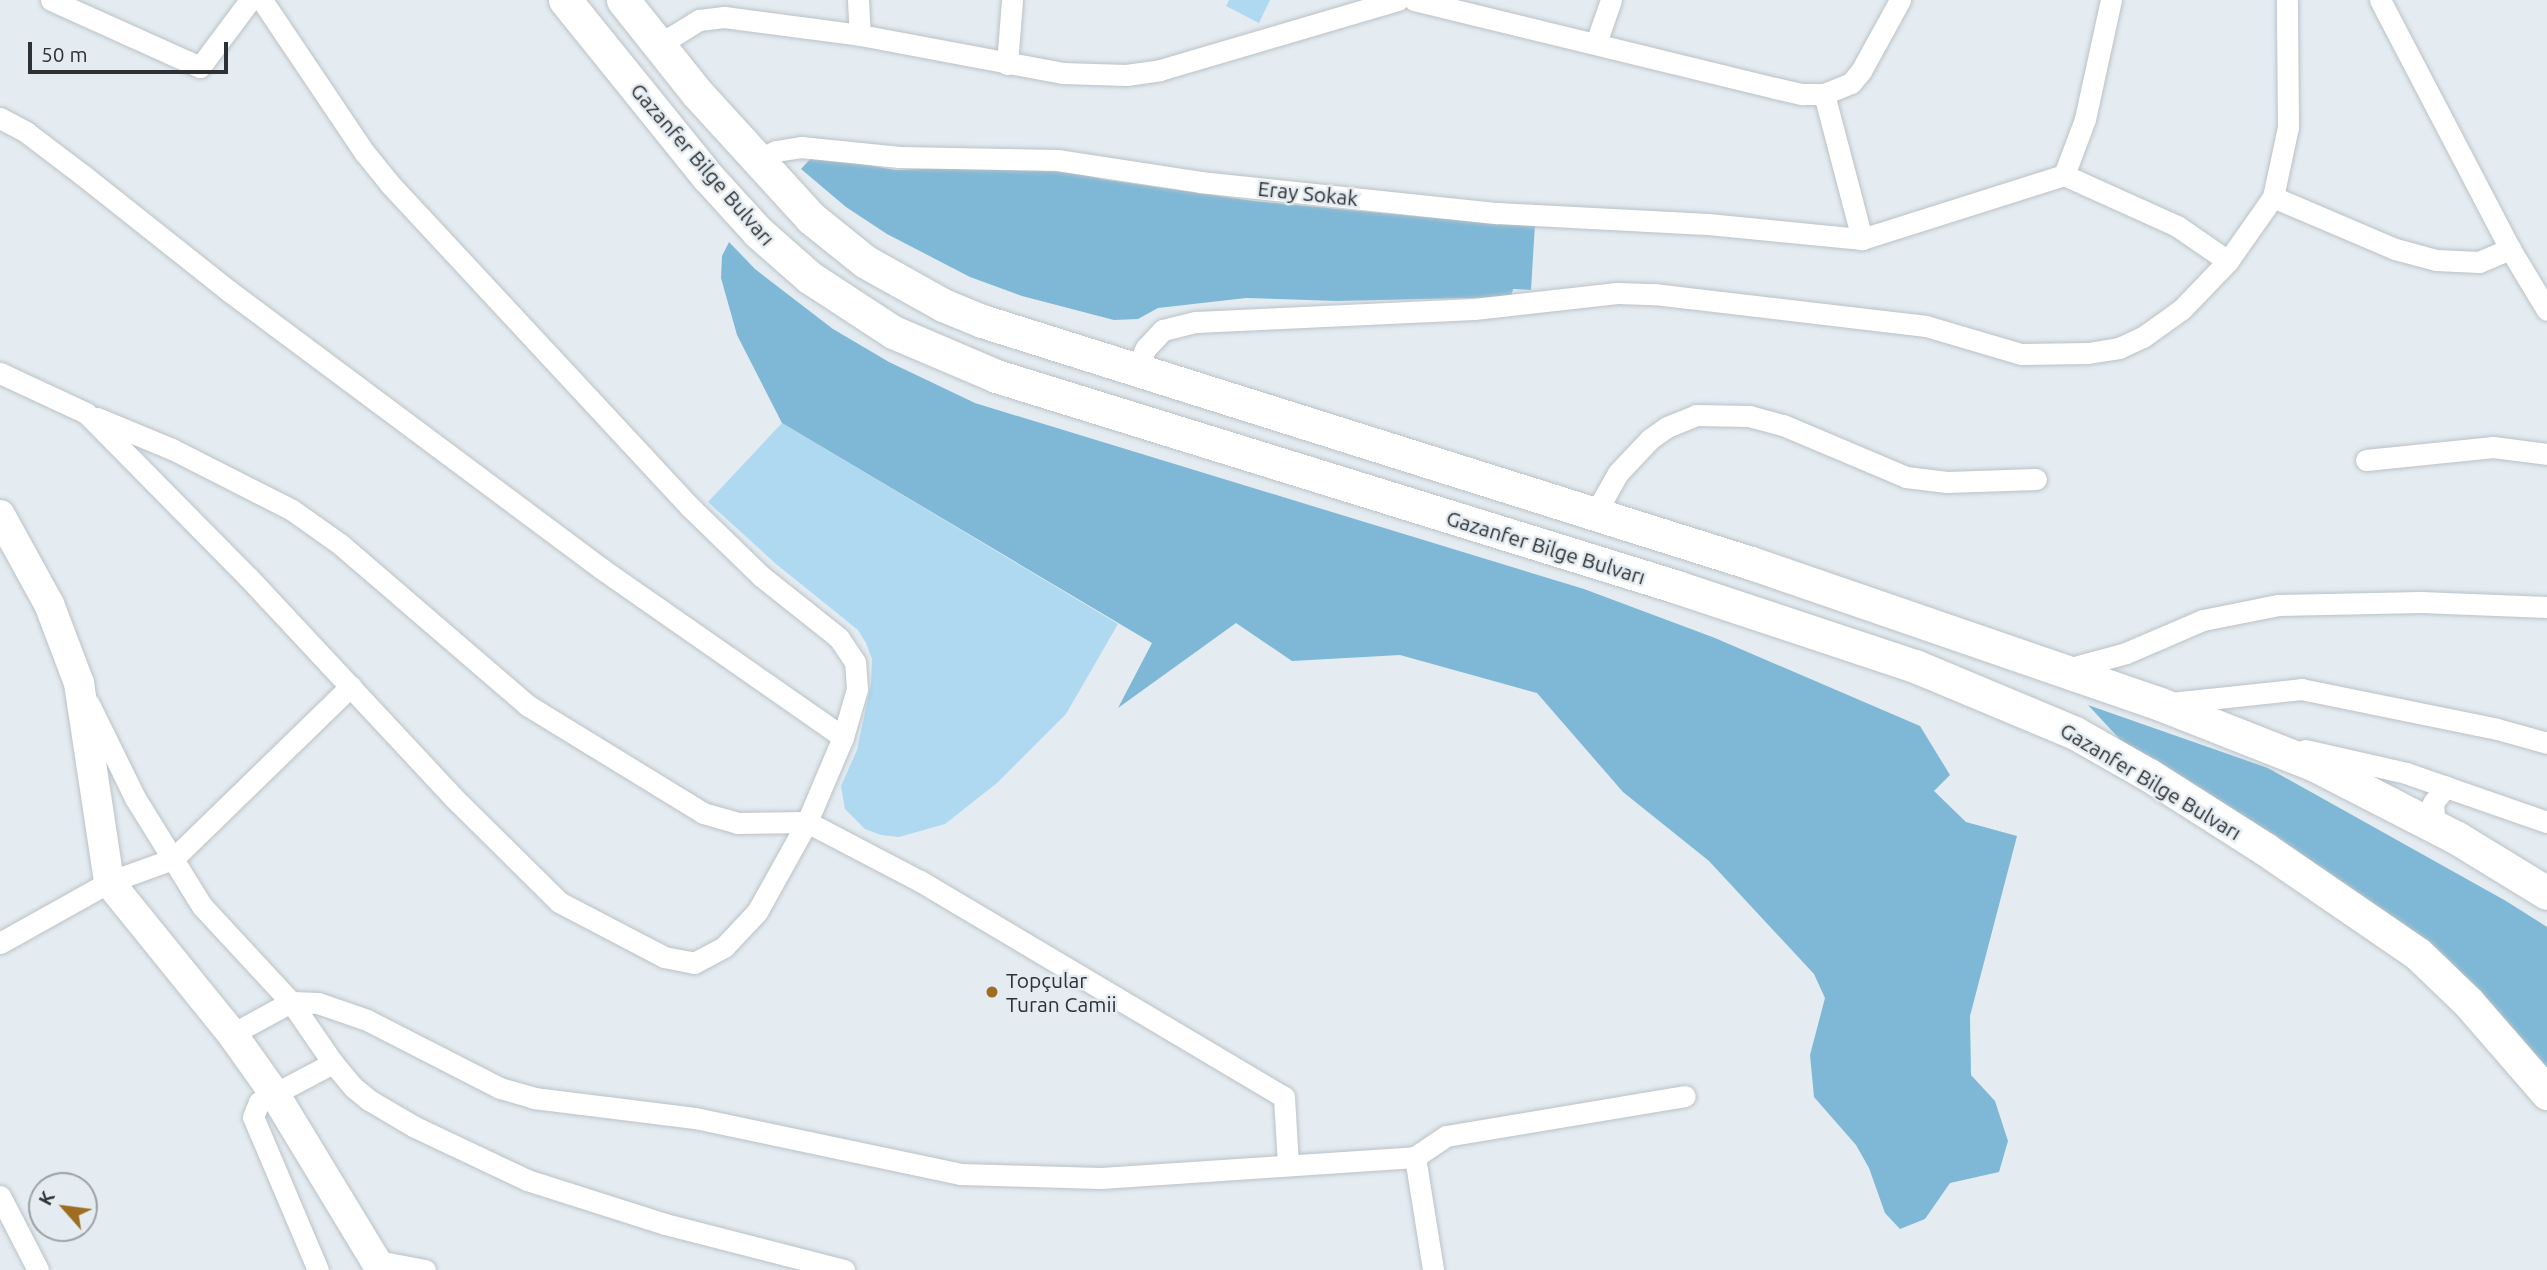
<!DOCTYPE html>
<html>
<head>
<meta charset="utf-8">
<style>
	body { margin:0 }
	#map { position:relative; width:2547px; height:1270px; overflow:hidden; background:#e4ecf1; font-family:Ubuntu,sans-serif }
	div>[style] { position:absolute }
	.green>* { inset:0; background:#aed9f0 }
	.forest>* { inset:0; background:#7eb8d6 }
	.roads { filter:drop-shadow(0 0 2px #bac2c7) drop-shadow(0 0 2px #bac2c7) }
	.street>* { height:21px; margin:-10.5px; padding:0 10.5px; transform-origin:10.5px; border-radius:10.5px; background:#fff }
	.secondary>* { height:30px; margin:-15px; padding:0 15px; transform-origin:15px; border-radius:15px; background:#fff }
	.primary>* { height:33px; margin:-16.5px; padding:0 16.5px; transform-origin:16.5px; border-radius:16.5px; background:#fff }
	.dots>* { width:19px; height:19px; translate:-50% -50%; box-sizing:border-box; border:4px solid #e4ecf1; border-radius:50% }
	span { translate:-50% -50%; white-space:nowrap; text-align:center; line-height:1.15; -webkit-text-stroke:5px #e4ecf1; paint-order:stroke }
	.street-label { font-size:21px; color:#2e3133 }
	.poi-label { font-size:21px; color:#2e3133 }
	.left { translate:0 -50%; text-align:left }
	.north { position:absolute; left:28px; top:1172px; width:70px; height:70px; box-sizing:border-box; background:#e4ecf1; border:2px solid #9ba1a5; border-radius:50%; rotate:298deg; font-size:19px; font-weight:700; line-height:28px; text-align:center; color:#2e3133 }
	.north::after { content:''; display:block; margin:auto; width:24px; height:32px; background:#9f6d22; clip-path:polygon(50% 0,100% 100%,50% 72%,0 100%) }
	.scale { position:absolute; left:28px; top:42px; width:200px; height:32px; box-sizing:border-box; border:4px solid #2e3133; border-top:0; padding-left:9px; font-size:21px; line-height:24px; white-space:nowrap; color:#2e3133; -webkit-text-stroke:5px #e4ecf1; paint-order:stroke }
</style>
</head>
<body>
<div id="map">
	<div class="green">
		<i style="clip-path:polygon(1229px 0,1270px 0,1259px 23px,1226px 6px)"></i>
		<i style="clip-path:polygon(782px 423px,1118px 624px,1066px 714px,997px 783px,945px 824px,899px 837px,881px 835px,865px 829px,845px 809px,841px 786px,857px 750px,871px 684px,872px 659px,866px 643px,858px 630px,776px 564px,708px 502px)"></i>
	</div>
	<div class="forest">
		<i style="clip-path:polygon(813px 156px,896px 170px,995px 166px,1069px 171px,1101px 179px,1254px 201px,1433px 218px,1535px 224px,1531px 290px,1513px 289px,1511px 297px,1337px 301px,1246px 298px,1158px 308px,1138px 319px,1114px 320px,1022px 296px,970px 277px,887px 234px,846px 207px,801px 169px)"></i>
		<i style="clip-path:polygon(729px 242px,755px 269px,833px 329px,889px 362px,975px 403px,1584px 589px,1715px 638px,1920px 726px,1950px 775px,1934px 791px,1966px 822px,2017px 836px,1970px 1016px,1971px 1075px,1995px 1101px,2008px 1141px,1999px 1172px,1950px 1183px,1925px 1219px,1900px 1229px,1885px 1213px,1869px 1168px,1856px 1145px,1814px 1097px,1810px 1055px,1825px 998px,1814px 974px,1709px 861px,1623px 792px,1537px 693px,1400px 655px,1292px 661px,1236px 623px,1118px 708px,1152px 643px,782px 423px,737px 335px,721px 278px,722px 256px)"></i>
		<i style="clip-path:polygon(2088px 705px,2268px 768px,2506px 901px,2547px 927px,2547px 1082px,2449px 971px,2141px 762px)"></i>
	</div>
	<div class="roads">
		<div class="street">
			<i style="left:51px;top:0;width:163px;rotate:24.2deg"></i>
			<i style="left:200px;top:67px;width:84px;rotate:-53.3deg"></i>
			<i style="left:858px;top:0;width:35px;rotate:87deg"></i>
			<i style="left:1414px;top:0;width:372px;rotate:13.7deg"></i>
			<i style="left:1775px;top:88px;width:28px;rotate:13deg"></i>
			<i style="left:1802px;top:94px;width:22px"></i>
			<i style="left:1824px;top:94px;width:29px;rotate:-22deg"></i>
			<i style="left:1851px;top:83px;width:16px;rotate:-50deg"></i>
			<i style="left:1861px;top:71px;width:81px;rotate:-61.2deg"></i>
			<i style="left:2380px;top:0;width:281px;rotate:62.4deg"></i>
			<i style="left:2510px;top:249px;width:71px;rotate:58.8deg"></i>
			<i style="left:1596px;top:43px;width:46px;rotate:-70.8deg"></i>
			<i style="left:660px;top:44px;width:46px;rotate:-31.6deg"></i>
			<i style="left:699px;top:20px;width:25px;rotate:-7deg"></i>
			<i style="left:724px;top:17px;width:137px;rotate:7.5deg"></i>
			<i style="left:860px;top:35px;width:207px;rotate:10.6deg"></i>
			<i style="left:1063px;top:73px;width:63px;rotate:1.8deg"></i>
			<i style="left:1126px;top:75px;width:34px;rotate:-8deg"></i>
			<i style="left:1160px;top:70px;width:248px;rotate:-16.4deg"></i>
			<i style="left:1007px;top:64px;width:64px;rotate:-85.5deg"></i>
			<i style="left:1824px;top:94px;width:150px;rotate:75.3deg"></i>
			<i style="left:0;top:118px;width:30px;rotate:28deg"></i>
			<i style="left:26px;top:132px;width:73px;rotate:37.2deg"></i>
			<i style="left:84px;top:176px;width:185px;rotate:38.4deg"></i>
			<i style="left:229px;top:291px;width:465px;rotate:36.7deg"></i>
			<i style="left:602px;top:569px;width:294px;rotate:34.9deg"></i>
			<i style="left:757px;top:160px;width:21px;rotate:-25deg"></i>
			<i style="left:776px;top:151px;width:25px;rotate:-9deg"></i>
			<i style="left:801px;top:147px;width:99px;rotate:5.8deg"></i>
			<i style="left:899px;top:157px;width:158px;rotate:1.1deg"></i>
			<i style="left:1057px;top:160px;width:145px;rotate:8.7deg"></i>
			<i style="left:1200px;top:182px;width:299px;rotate:6deg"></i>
			<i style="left:1497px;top:213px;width:211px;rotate:3deg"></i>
			<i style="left:1708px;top:224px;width:155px;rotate:5.6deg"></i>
			<i style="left:1862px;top:239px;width:212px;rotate:-17.6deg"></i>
			<i style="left:2064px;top:175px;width:124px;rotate:24.3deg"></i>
			<i style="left:2177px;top:226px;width:62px;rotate:34.5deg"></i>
			<i style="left:2064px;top:175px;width:60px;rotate:-69.4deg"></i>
			<i style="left:2085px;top:119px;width:122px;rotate:-77.7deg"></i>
			<i style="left:2273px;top:197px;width:133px;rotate:23.1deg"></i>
			<i style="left:2395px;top:249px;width:42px;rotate:15deg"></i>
			<i style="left:2436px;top:260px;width:43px;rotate:2.7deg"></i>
			<i style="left:2479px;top:262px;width:34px;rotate:-23deg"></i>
			<i style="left:1136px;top:370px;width:24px;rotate:-66deg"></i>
			<i style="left:1146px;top:348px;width:25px;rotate:-47deg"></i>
			<i style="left:1163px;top:330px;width:34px;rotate:-14deg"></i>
			<i style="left:1196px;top:322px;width:278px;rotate:-2.7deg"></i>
			<i style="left:1474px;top:309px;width:144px;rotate:-6.4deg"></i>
			<i style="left:1617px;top:293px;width:37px;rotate:2deg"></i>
			<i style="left:1654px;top:294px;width:274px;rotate:6.7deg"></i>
			<i style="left:1926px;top:326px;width:99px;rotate:16.4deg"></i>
			<i style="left:2021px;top:354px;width:67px;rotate:-0.9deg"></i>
			<i style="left:2088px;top:353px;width:31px;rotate:-9deg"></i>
			<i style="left:2119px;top:348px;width:26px;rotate:-25deg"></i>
			<i style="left:2143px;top:337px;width:48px;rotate:-35.7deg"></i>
			<i style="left:2182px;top:309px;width:66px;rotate:-46.2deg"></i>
			<i style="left:2228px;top:261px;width:78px;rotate:-54.9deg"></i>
			<i style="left:2273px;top:197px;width:72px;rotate:-77.9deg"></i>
			<i style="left:2288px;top:127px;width:127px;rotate:-90.5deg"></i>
			<i style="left:0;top:373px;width:95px;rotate:24.9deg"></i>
			<i style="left:86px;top:413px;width:231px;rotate:45.4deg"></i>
			<i style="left:248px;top:577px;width:304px;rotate:47deg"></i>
			<i style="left:455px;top:799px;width:146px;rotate:44.7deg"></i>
			<i style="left:559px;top:902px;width:119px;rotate:27.6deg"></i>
			<i style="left:664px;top:957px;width:31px;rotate:11deg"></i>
			<i style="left:694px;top:963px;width:34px;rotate:-28deg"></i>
			<i style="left:724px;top:947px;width:48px;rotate:-46.7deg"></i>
			<i style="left:757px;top:912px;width:103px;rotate:-60.9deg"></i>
			<i style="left:807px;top:822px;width:92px;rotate:-67deg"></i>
			<i style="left:843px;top:737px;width:50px;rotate:-73.7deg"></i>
			<i style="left:857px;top:689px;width:27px;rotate:-94deg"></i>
			<i style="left:855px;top:662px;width:29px;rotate:-124deg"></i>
			<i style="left:839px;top:638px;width:100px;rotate:-141.5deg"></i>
			<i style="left:761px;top:576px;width:100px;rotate:-135.8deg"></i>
			<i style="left:689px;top:506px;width:439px;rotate:-132.9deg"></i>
			<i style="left:390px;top:184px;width:41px;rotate:-129.1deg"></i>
			<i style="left:364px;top:152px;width:183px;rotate:-123.9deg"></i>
			<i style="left:97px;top:418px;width:81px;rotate:22.5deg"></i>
			<i style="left:172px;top:449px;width:135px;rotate:26.9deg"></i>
			<i style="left:292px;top:510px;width:59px;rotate:35.3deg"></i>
			<i style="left:340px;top:544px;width:247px;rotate:40.7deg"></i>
			<i style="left:527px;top:705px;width:206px;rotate:31.5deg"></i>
			<i style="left:703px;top:813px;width:35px;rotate:16deg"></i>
			<i style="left:737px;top:823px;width:70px;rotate:-0.8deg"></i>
			<i style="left:807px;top:822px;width:127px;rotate:27.6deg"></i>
			<i style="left:920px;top:881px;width:423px;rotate:30.7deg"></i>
			<i style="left:1284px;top:1097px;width:68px;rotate:86.6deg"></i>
			<i style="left:2366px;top:460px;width:128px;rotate:-5.8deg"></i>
			<i style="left:2493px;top:447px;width:54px;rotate:7.4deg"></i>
			<i style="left:1596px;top:512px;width:45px;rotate:-60.6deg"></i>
			<i style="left:1618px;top:473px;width:47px;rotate:-46.7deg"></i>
			<i style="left:1650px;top:439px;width:21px;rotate:-35deg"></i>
			<i style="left:1667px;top:427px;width:31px;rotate:-22deg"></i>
			<i style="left:1696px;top:415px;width:53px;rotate:1.1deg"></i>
			<i style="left:1749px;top:416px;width:35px;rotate:15deg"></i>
			<i style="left:1783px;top:425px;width:134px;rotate:22.9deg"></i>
			<i style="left:1906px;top:477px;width:41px;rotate:7deg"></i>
			<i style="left:1947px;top:482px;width:89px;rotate:-1.9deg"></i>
			<i style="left:2064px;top:670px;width:64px;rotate:-15.3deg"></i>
			<i style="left:2126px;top:653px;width:84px;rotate:-23.2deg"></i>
			<i style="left:2203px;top:620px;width:76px;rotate:-11.3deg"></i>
			<i style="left:2278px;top:605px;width:143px;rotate:-1.2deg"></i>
			<i style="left:2421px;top:602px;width:126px;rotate:2.3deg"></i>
			<i style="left:2171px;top:703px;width:131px;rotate:-6.1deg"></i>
			<i style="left:2301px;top:689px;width:200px;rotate:11.5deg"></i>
			<i style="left:2497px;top:729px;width:52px;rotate:15.6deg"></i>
			<i style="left:89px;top:704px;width:105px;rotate:63.9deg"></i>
			<i style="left:135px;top:798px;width:127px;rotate:58.2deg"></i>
			<i style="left:202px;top:906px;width:131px;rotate:47.2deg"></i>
			<i style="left:291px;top:1002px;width:74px;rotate:55.5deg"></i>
			<i style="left:333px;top:1063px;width:31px;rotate:50deg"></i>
			<i style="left:353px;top:1087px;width:21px;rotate:39deg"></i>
			<i style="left:369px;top:1100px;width:53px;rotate:30.4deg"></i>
			<i style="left:415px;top:1127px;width:124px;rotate:25.3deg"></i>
			<i style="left:527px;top:1180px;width:145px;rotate:17.7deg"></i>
			<i style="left:665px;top:1224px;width:185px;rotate:14.4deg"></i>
			<i style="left:2305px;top:750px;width:104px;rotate:12.8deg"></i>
			<i style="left:2406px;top:773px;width:149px;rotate:19.2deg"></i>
			<i style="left:2435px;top:826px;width:23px;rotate:-95deg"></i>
			<i style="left:2433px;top:803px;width:21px;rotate:-53deg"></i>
			<i style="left:0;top:943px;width:125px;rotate:-29.2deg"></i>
			<i style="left:109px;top:882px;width:68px;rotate:-19.8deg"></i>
			<i style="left:173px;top:859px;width:248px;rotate:-44.2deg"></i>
			<i style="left:232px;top:1034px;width:67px;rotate:-28.5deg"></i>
			<i style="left:291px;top:1002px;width:27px;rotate:2deg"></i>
			<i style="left:318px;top:1003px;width:52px;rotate:19.1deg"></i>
			<i style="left:367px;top:1020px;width:149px;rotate:27.1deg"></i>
			<i style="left:500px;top:1088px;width:35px;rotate:16deg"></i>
			<i style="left:534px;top:1098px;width:162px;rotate:7.1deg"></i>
			<i style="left:695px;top:1118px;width:271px;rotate:11.9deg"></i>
			<i style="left:960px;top:1174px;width:141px;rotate:1.6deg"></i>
			<i style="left:1101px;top:1178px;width:315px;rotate:-3.8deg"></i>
			<i style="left:1415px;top:1157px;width:37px;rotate:-34deg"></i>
			<i style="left:1446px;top:1136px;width:242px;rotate:-9.5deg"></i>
			<i style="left:1415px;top:1157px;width:114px;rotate:80.9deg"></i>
			<i style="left:0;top:1196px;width:83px;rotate:62.8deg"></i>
			<i style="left:372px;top:1260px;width:54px;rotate:10.7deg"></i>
			<i style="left:318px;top:1270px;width:166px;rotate:-113deg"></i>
			<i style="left:253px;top:1117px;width:16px;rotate:-68deg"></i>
			<i style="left:259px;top:1102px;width:84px;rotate:-27.8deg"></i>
		</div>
		<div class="secondary">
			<i style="left:0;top:515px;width:102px;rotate:61.2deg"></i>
			<i style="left:49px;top:604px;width:85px;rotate:69.2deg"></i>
			<i style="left:79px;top:683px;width:201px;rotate:81.4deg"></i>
			<i style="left:109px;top:882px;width:196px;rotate:51deg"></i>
			<i style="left:232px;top:1034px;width:72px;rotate:54.6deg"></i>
			<i style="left:274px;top:1093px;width:207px;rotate:58.8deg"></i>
		</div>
		<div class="primary">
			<i style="left:565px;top:0;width:228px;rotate:51.1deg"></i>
			<i style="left:708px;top:177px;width:74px;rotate:47.7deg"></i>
			<i style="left:758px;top:232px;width:68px;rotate:41.4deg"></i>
			<i style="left:809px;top:277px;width:100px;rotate:33.2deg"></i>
			<i style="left:893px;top:332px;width:112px;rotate:23.1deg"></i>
			<i style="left:996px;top:376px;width:713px;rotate:17.21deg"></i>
			<i style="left:1677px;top:587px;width:251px;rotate:18.4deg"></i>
			<i style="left:1915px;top:666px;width:173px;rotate:22.7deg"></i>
			<i style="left:2075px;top:733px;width:85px;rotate:29.6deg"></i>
			<i style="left:2149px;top:775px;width:138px;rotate:32.5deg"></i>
			<i style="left:2265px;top:849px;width:184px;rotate:34.4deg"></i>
			<i style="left:2417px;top:953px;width:71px;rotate:43.9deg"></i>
			<i style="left:2468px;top:1002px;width:121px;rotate:49deg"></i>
			<i style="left:623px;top:0;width:119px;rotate:51.5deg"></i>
			<i style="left:697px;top:93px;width:169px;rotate:47.6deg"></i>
			<i style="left:811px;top:218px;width:70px;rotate:38.7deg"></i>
			<i style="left:866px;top:262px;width:88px;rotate:29.2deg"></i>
			<i style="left:943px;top:305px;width:42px;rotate:22.3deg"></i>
			<i style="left:982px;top:321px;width:806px;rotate:17.47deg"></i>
			<i style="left:1751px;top:563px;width:433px;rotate:19deg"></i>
			<i style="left:2160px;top:704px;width:169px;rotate:21.5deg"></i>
			<i style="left:2317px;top:766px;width:157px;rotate:27.2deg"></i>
			<i style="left:2457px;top:838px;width:105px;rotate:31.4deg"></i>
		</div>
	</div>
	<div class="dots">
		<i style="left:992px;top:992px;background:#9f6d22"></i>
	</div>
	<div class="street-label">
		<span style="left:703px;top:164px;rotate:49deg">Gazanfer Bilge Bulvarı</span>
		<span style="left:1308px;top:193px;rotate:6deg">Eray Sokak</span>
		<span style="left:1546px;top:547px;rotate:17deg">Gazanfer Bilge Bulvarı</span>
		<span style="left:2151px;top:781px;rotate:31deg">Gazanfer Bilge Bulvarı</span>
	</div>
	<div class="poi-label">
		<span class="left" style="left:1006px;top:992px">Topçular<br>Turan Camii</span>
	</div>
	<div class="north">K</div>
	<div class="scale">50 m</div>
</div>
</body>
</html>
